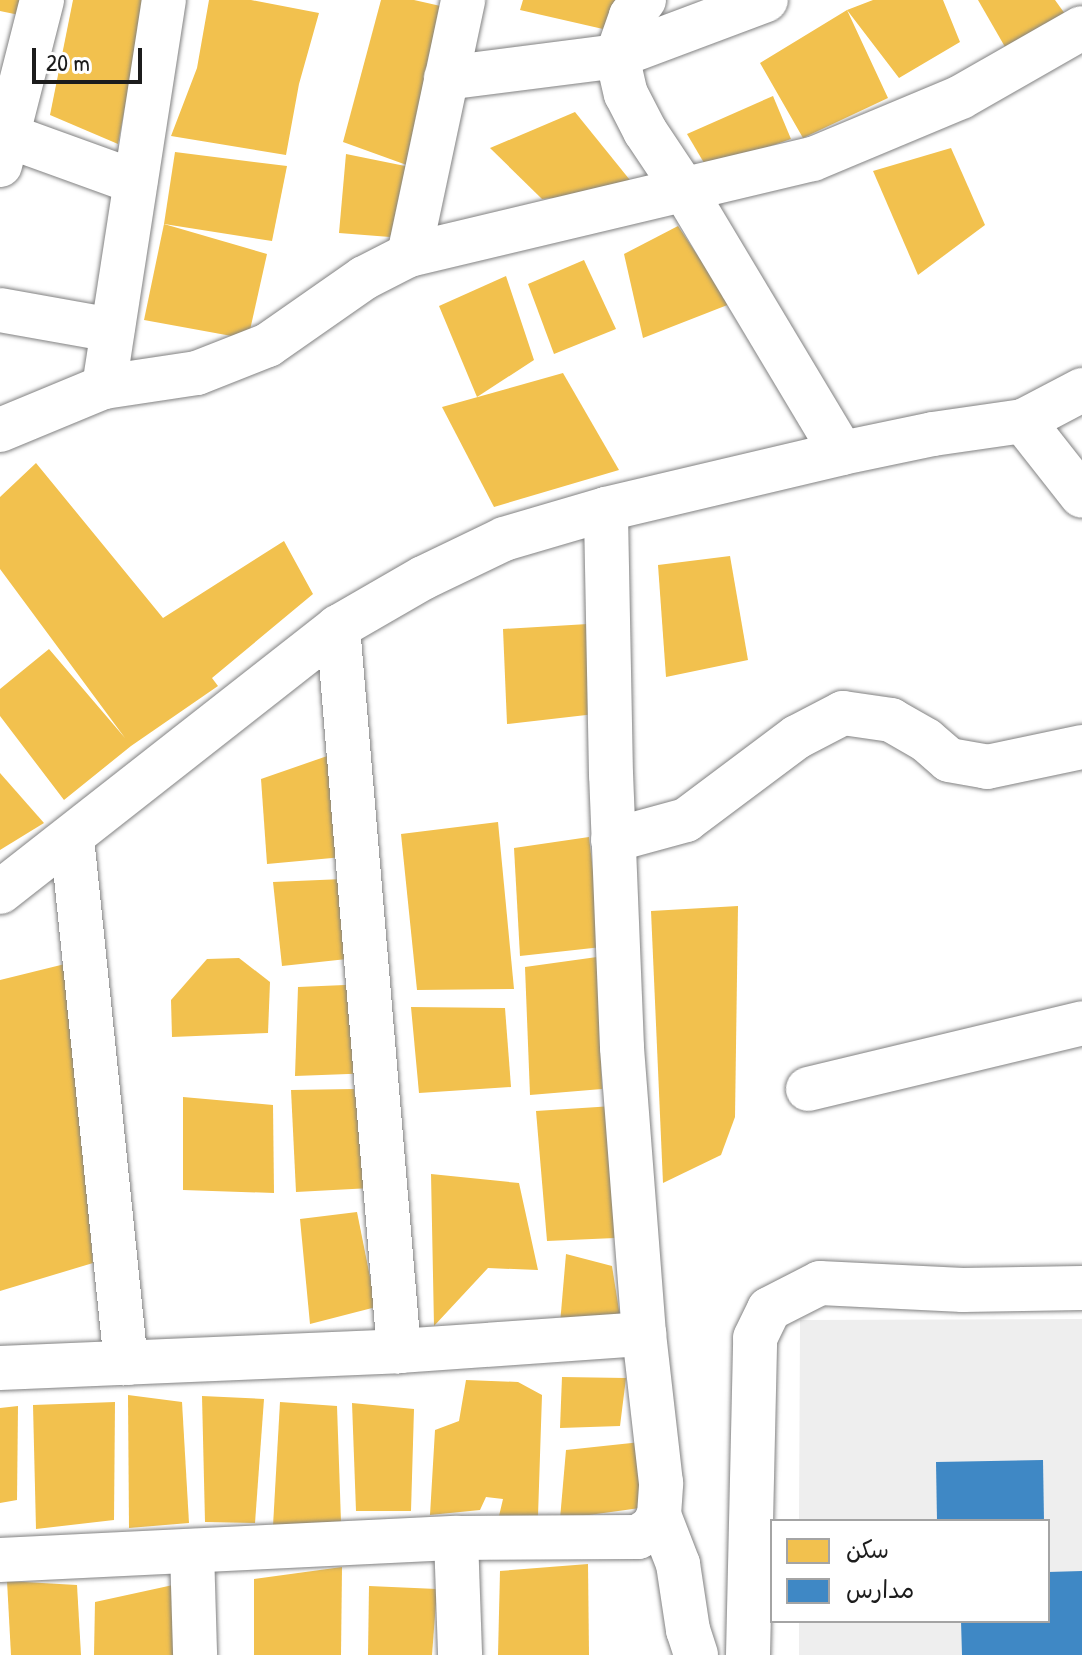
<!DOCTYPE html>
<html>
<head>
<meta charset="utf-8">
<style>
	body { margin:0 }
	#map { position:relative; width:1082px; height:1655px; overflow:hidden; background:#fff; font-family:"Patrick Hand","Playpen Sans Arabic",sans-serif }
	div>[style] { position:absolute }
	.built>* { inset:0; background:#eee }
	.homes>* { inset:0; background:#f2c14e }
	.schools>* { inset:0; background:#3f88c5 }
	.roads { filter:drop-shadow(0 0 2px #828282) drop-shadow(0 0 2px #828282) }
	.minor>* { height:44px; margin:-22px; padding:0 22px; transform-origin:22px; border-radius:22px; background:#fff }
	span { translate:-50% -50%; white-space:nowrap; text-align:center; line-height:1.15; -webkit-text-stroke:8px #fff; paint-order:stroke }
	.legend { position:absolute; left:770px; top:1519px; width:280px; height:104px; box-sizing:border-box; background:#fff; border:2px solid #a4a4a4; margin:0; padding:10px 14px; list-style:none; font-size:24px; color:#1c1c1c }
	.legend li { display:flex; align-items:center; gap:16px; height:40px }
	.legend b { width:40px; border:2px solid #a4a4a4 }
	.scale { position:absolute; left:32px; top:48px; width:110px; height:36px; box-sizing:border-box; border:4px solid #1c1c1c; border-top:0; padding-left:10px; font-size:24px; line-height:28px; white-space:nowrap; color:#1c1c1c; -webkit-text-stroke:6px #fff; paint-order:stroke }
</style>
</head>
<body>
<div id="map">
	<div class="built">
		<i style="clip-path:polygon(1082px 1319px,1082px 1655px,799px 1655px,799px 1621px,1048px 1621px,1048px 1521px,799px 1521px,800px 1320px)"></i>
	</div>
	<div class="homes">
		<i style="clip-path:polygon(0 0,27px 0,24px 16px,0 11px)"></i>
		<i style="clip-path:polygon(73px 0,145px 0,118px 144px,50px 115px)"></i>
		<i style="clip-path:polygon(209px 0,251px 0,319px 13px,299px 84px,286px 155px,171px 136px,197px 68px)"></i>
		<i style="clip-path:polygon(381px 0,414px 0,445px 7px,415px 168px,343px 142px)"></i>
		<i style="clip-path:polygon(523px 0,615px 0,603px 29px,520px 10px)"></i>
		<i style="clip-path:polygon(873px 0,943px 0,960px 42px,899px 78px,847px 10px,888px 98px,803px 138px,760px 63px,847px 10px)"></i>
		<i style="clip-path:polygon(978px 0,1055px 0,1068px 18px,1016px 66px)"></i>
		<i style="clip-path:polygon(773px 96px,791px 139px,707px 168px,687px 134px)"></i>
		<i style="clip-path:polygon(575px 112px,638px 190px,542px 199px,490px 148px)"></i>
		<i style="clip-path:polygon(951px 148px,985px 225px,918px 275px,873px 171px)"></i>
		<i style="clip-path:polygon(175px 152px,287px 166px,272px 241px,164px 224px)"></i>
		<i style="clip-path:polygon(346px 154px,415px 168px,390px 237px,339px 233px)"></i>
		<i style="clip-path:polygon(164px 224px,267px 254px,248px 339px,144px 320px)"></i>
		<i style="clip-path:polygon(678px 226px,730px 304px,643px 338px,624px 254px)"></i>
		<i style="clip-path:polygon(584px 260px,616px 329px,554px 354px,528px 284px)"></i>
		<i style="clip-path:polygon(506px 276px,534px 360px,477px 397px,439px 306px)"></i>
		<i style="clip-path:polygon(563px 373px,619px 470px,494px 507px,442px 407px)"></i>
		<i style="clip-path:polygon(36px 463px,163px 618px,284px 541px,313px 594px,212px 678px,218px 686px,131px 746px,64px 800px,0 716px,0 689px,49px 649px,125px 738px,0 569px,0 497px)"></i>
		<i style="clip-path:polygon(730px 556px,748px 660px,666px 677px,658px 565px)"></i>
		<i style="clip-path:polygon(588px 624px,595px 714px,507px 724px,503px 629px)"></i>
		<i style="clip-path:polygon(333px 754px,343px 857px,267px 864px,261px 779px)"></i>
		<i style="clip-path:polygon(0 773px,44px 823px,0 850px)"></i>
		<i style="clip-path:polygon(498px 822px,514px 989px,417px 990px,401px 834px)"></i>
		<i style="clip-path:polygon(589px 837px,602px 947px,520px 956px,514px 848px)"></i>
		<i style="clip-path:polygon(343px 879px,347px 959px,282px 966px,273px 882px)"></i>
		<i style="clip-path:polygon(738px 906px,735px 1117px,721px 1155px,663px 1183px,651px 911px)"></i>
		<i style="clip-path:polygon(597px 957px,602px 1089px,530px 1095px,525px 967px)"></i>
		<i style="clip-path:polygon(239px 958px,270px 982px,268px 1033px,172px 1037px,171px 1000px,207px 959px)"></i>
		<i style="clip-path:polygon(69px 963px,93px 1263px,0 1291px,0 980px)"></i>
		<i style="clip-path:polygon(368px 984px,375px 1073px,295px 1076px,298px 987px)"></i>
		<i style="clip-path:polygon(411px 1007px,505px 1008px,511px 1087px,419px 1093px)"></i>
		<i style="clip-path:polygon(354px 1089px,371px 1188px,296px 1192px,291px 1090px)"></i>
		<i style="clip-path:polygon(183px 1097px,273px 1105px,274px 1193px,183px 1190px)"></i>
		<i style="clip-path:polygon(613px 1106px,615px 1238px,547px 1241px,536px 1111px)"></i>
		<i style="clip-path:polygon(431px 1174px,519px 1183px,538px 1270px,488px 1268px,434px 1326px)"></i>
		<i style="clip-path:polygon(357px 1212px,376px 1307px,310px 1324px,300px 1219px)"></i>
		<i style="clip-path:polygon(566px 1254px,612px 1266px,621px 1323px,560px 1324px)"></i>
		<i style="clip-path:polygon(562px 1377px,626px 1378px,620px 1426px,560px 1428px)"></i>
		<i style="clip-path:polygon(466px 1380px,518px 1382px,542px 1395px,538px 1516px,499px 1516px,503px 1499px,486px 1497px,480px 1510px,430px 1515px,435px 1430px,459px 1421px)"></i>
		<i style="clip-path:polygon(128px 1395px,182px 1402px,189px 1523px,129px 1528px)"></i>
		<i style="clip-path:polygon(202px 1396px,264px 1399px,255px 1523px,205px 1522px)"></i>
		<i style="clip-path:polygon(115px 1402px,114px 1520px,36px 1529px,33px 1405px)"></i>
		<i style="clip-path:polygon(280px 1402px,337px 1406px,341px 1522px,273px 1526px)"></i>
		<i style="clip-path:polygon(352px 1403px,414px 1409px,411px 1511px,356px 1511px)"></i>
		<i style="clip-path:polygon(18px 1406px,17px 1500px,0 1503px,0 1408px)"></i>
		<i style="clip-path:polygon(641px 1442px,640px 1508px,560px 1519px,566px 1450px)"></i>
		<i style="clip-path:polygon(588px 1564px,589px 1655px,498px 1655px,500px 1571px)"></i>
		<i style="clip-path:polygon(342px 1567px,341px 1655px,254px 1655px,254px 1579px)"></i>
		<i style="clip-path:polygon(7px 1581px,77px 1585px,81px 1655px,11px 1655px)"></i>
		<i style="clip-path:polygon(173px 1585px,177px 1655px,94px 1655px,95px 1602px)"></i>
		<i style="clip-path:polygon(369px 1586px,437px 1589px,432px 1655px,368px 1655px)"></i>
	</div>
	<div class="schools">
		<i style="clip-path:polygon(1043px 1460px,1044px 1521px,937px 1521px,936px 1462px)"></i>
		<i style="clip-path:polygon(1082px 1571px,1082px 1655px,962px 1655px,961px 1621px,1048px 1621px,1048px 1572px)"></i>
	</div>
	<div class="roads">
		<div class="minor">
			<i style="left:644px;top:0;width:21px;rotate:129deg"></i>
			<i style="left:631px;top:16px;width:42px;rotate:109.3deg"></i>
			<i style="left:617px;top:56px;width:39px;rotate:77deg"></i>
			<i style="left:626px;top:94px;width:42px;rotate:62.8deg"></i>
			<i style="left:645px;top:131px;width:72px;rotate:56.3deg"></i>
			<i style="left:685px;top:191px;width:305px;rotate:59.1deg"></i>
			<i style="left:446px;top:78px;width:172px;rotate:-7.3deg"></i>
			<i style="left:617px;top:56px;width:159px;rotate:-20.6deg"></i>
			<i style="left:0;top:133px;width:144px;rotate:19.9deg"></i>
			<i style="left:0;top:165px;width:170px;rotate:-75.7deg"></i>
			<i style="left:409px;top:255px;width:261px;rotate:-78deg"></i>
			<i style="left:0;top:310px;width:114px;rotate:10.1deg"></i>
			<i style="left:104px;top:387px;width:392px;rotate:-81.2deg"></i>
			<i style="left:1023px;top:421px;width:95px;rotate:51.8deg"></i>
			<i style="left:0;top:430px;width:113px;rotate:-22.5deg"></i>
			<i style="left:104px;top:387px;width:94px;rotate:-8.6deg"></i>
			<i style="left:197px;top:373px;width:76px;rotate:-21.5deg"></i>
			<i style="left:268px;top:345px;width:117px;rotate:-34.9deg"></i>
			<i style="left:364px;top:278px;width:51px;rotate:-27.1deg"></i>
			<i style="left:409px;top:255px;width:415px;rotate:-13.4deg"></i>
			<i style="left:813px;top:159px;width:160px;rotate:-22.7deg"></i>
			<i style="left:961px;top:97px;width:139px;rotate:-29.7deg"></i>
			<i style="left:338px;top:627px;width:727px;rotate:85.18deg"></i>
			<i style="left:72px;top:838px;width:528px;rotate:84.13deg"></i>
			<i style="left:613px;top:840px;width:76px;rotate:-15.3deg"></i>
			<i style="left:686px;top:820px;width:139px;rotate:-36.8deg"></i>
			<i style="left:797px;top:737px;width:52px;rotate:-27.6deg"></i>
			<i style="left:843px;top:713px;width:49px;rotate:8.3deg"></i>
			<i style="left:891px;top:720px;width:40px;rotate:29.7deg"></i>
			<i style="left:926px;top:740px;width:30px;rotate:41deg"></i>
			<i style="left:949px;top:760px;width:39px;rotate:10deg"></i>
			<i style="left:987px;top:767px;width:97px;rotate:-11.9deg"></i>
			<i style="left:0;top:892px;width:429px;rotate:-38.1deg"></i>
			<i style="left:338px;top:627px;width:98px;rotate:-30deg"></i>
			<i style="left:423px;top:578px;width:90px;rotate:-25.7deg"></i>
			<i style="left:504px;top:539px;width:106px;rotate:-16.4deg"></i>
			<i style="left:606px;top:509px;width:243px;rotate:-13.3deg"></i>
			<i style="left:842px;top:453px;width:93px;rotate:-11.8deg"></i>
			<i style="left:933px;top:434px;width:91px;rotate:-8.2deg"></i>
			<i style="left:1023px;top:421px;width:67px;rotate:-27.7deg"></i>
			<i style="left:808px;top:1089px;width:282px;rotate:-13.5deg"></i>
			<i style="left:0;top:1368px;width:399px;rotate:-2.4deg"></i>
			<i style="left:399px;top:1351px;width:246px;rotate:-4deg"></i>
			<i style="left:659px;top:1515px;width:53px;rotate:68.8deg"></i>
			<i style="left:678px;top:1564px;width:67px;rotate:81.4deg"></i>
			<i style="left:688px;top:1630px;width:26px;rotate:72deg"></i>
			<i style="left:456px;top:1538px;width:117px;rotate:88deg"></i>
			<i style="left:192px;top:1551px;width:104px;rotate:88.3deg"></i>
			<i style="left:0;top:1560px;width:457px;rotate:-2.8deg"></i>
			<i style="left:456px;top:1538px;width:182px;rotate:-0.3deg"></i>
			<i style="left:638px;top:1537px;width:17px;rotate:-33deg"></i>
			<i style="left:652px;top:1528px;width:15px;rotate:-62deg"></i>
			<i style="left:659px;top:1515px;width:32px;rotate:-86deg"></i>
			<i style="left:661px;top:1483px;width:150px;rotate:-96.5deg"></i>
			<i style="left:644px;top:1334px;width:288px;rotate:-94.4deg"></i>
			<i style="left:622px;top:1047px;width:272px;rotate:-92.3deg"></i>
			<i style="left:611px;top:775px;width:266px;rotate:-91.1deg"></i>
			<i style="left:748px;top:1655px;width:317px;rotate:-88.7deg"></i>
			<i style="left:755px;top:1338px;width:32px;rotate:-64deg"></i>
			<i style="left:769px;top:1309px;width:57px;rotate:-27deg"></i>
			<i style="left:820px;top:1283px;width:143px;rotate:2.8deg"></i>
			<i style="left:963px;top:1290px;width:119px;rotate:-1deg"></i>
		</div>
	</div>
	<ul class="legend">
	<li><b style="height:22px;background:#f2c14e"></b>سكن</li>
	<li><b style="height:22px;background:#3f88c5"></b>مدارس</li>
	</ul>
	<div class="scale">20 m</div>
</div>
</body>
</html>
